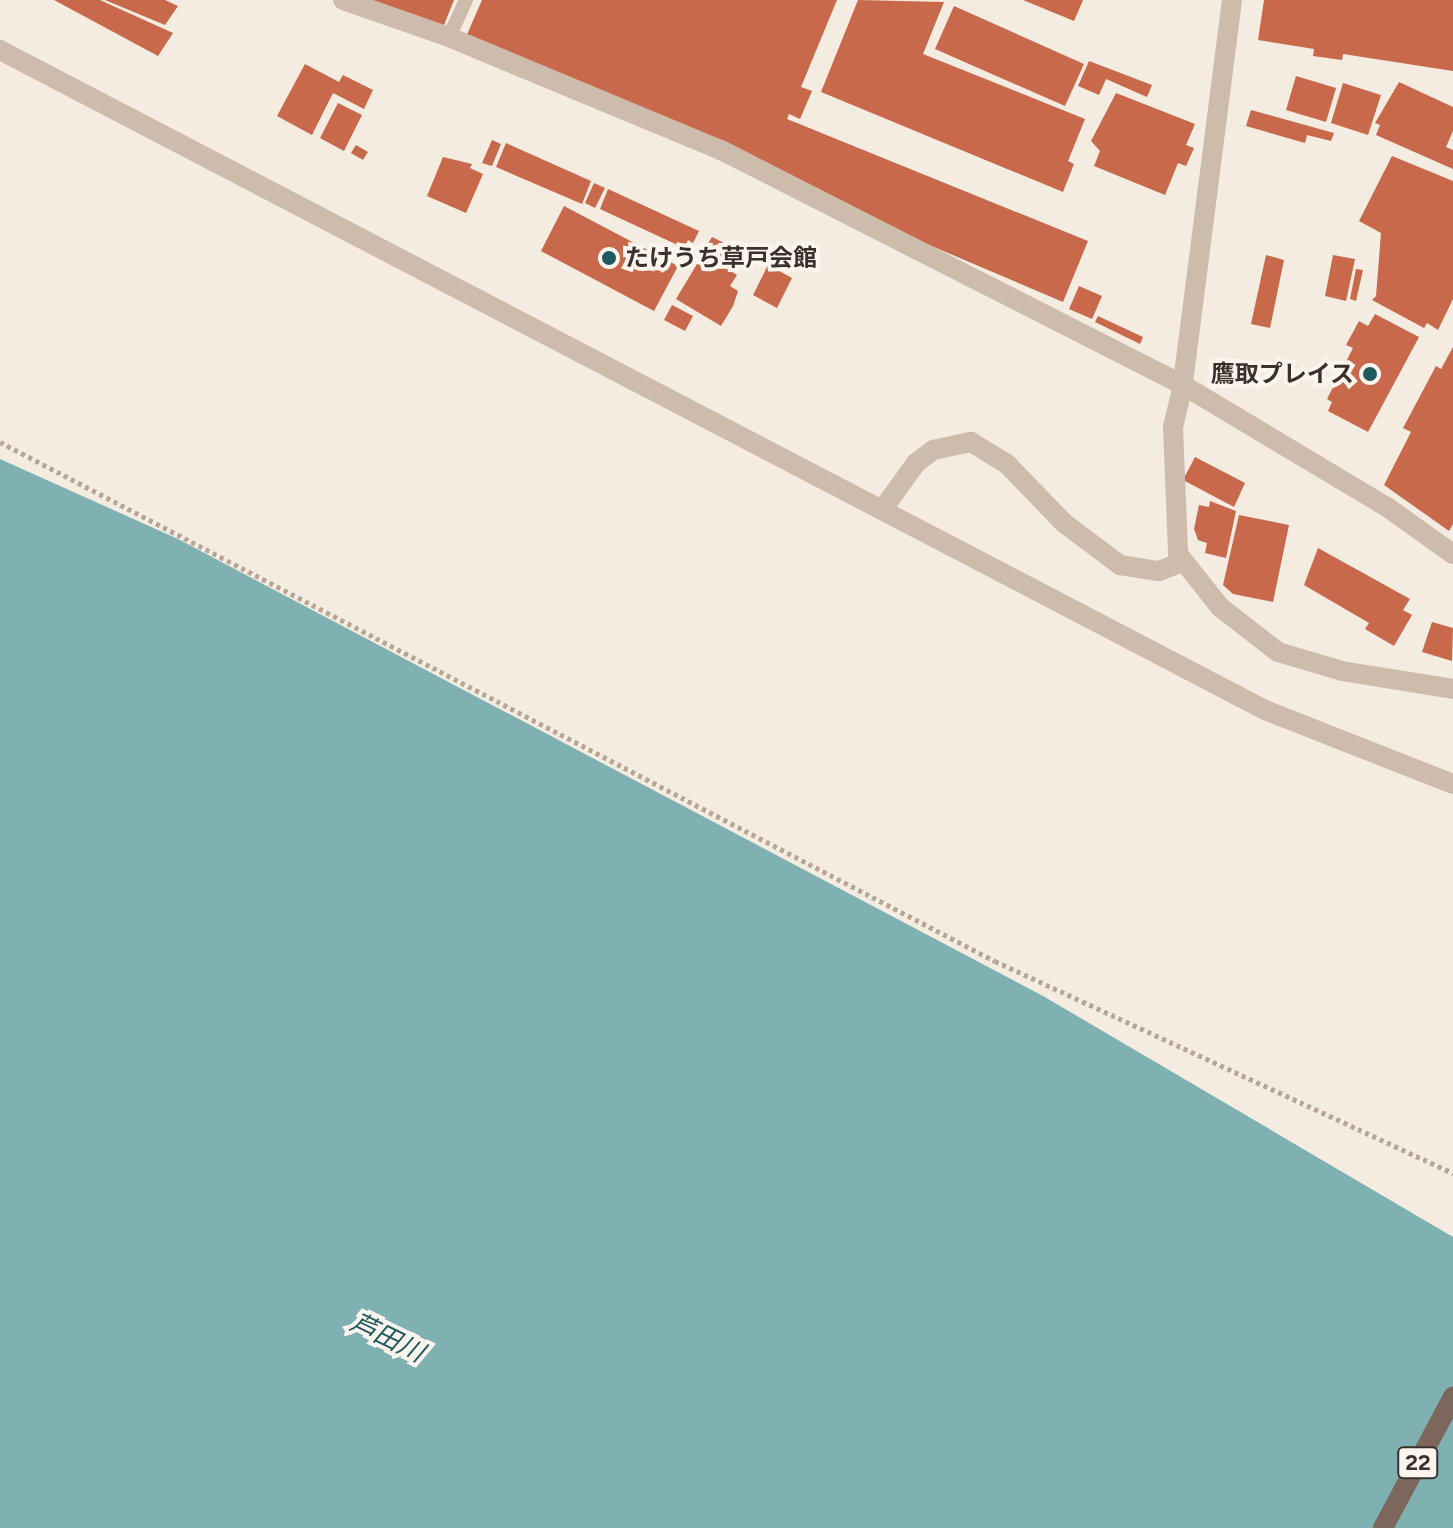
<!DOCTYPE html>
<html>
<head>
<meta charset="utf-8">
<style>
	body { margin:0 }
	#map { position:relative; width:1453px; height:1528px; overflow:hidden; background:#f4ebe1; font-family:Figtree,"Noto Sans JP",sans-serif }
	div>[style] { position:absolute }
	.water>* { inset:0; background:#7fb0b2 }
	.building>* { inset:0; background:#c8694b }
	.path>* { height:5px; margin-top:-2.5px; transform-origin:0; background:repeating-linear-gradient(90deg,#b9a596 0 4px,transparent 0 8px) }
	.service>* { height:14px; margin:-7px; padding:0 7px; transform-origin:7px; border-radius:7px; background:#cdbbac }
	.minor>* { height:20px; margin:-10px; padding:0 10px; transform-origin:10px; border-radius:10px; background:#cdbbac }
	.tertiary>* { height:20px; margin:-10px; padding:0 10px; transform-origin:10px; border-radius:10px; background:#cdbbac }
	.primary>* { height:20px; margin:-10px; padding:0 10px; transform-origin:10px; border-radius:10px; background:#7d675c }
	.dots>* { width:22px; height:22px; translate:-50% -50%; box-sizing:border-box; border:4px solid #fbf5ee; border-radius:50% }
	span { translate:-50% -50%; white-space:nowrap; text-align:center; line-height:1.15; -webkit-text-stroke:8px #fbf5ee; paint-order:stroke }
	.shield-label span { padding:2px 6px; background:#fbf5ee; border:2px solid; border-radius:6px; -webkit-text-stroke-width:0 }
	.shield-label { font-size:22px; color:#3b302b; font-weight:700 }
	.poi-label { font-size:24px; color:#3b302b; font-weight:700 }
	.left { translate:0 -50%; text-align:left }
	.right { translate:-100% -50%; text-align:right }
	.water-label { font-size:26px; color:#1f5a5e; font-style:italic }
</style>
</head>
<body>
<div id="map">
	<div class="water">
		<i style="clip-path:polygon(0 459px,178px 539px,1043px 996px,1453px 1237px,1453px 1528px,0 1528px)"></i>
	</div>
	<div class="building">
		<i style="clip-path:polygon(54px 0,100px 0,173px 33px,158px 56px)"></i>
		<i style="clip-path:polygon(105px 0,165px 0,178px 6px,165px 25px)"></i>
		<i style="clip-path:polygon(349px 0,454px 0,440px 35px)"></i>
		<i style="clip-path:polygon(482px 0,837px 0,801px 87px,812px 91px,800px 119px,789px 114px,787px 119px,1088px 241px,1063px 302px,462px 46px)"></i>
		<i style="clip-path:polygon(858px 0,944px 2px,923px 54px,1085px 119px,1068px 161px,1074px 164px,1063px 192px,821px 92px)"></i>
		<i style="clip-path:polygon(1023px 0,1083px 0,1074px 21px)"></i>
		<i style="clip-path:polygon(1264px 0,1453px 0,1453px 71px,1343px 54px,1342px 60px,1313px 56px,1314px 49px,1258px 40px)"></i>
		<i style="clip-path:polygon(954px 6px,1084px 64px,1065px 106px,935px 49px)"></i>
		<i style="clip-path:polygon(1089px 61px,1152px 85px,1147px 97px,1106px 79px,1099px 95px,1078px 86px)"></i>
		<i style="clip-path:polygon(305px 64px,339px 82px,343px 75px,373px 90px,364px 109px,333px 93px,312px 135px,277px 116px)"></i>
		<i style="clip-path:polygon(1296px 76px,1336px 88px,1326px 122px,1286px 110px)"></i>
		<i style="clip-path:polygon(1399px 82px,1453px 107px,1453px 131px,1446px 147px,1453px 150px,1453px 169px,1376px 135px,1380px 125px,1375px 123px)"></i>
		<i style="clip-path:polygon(1343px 83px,1381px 95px,1368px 135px,1331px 123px)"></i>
		<i style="clip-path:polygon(1116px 93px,1195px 124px,1186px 145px,1194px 148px,1186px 166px,1178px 163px,1165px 195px,1094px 166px,1100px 151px,1091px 141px)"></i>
		<i style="clip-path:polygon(338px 103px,362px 115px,344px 151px,320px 138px)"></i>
		<i style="clip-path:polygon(1251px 110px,1334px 133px,1331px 141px,1307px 135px,1305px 143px,1246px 126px)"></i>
		<i style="clip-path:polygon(492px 140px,501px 144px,492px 166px,482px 163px)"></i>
		<i style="clip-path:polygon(506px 143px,591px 181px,582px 204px,496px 167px)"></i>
		<i style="clip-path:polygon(356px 145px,368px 152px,363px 160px,351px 153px)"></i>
		<i style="clip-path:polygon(1392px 156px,1453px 181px,1453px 299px,1438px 330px,1427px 323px,1424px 328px,1372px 300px,1376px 296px,1381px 233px,1359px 221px)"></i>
		<i style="clip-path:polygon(443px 157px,472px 164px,470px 168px,483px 174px,466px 213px,427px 196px)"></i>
		<i style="clip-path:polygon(594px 183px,605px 188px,595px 208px,585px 203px)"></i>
		<i style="clip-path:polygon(608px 189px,699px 231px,693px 243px,688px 240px,684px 248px,600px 209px)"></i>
		<i style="clip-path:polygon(564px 206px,678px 266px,654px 311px,541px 251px)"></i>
		<i style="clip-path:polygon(712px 237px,748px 255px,738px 271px,704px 250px)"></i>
		<i style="clip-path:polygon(703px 254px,737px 275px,730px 286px,738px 291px,733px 306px,721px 326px,676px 299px)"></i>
		<i style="clip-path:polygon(1266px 255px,1284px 260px,1270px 328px,1251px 324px)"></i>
		<i style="clip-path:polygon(1333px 255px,1355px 259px,1346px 301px,1325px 296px)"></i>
		<i style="clip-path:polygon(768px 265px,792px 278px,777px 308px,753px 295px)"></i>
		<i style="clip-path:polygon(1356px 269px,1363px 270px,1356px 301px,1350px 299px)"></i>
		<i style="clip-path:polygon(1079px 286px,1102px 296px,1092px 319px,1069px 309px)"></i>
		<i style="clip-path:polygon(672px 305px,693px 316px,685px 331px,664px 320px)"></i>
		<i style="clip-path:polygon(1375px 314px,1419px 337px,1368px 432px,1328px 411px,1332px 402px,1327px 399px,1353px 348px,1346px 345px,1359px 321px,1368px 326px)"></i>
		<i style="clip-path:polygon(1098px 316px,1143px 337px,1140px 344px,1095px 322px)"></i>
		<i style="clip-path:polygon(1453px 347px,1453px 524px,1449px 531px,1384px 485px,1411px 432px,1403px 428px,1436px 366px,1441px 369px)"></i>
		<i style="clip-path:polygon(1195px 457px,1245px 483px,1234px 507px,1183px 480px)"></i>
		<i style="clip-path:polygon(1210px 501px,1236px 511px,1226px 558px,1205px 553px,1207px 543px,1198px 540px,1194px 529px,1199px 505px,1209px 507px)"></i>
		<i style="clip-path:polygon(1239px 515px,1289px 525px,1273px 602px,1233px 594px,1223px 585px)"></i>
		<i style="clip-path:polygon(1318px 548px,1410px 599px,1403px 610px,1412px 615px,1394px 646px,1365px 629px,1369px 623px,1304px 585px)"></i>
		<i style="clip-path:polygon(1432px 622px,1453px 628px,1452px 661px,1422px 652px)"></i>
	</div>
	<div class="path">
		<i style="left:0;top:442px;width:1122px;rotate:27.55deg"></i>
		<i style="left:995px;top:961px;width:505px;rotate:24.84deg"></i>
	</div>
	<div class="service">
		<i style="left:449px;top:37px;width:41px;rotate:-65.3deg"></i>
	</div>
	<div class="minor">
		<i style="left:343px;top:0;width:112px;rotate:19.2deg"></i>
		<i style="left:449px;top:37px;width:295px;rotate:22.6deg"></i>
		<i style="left:721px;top:150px;width:518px;rotate:26.96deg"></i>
		<i style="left:1183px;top:385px;width:238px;rotate:30.9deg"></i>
		<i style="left:1387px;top:507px;width:81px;rotate:35.5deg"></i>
		<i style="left:1232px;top:0;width:388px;rotate:97.3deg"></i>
		<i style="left:1183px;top:385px;width:43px;rotate:103.4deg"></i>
		<i style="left:1173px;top:427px;width:127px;rotate:87.7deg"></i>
		<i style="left:1178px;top:554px;width:68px;rotate:51.6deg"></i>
		<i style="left:1220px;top:607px;width:73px;rotate:37.8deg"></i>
		<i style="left:1278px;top:652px;width:67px;rotate:16.5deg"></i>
	</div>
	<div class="tertiary">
		<i style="left:0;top:50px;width:1427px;rotate:27.55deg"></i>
		<i style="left:1265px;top:710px;width:202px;rotate:21.5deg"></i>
		<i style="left:882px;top:510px;width:58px;rotate:-54.1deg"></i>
		<i style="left:916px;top:463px;width:21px;rotate:-37deg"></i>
		<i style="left:933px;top:450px;width:39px;rotate:-12deg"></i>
		<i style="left:971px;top:442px;width:42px;rotate:31.4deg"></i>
		<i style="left:1007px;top:464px;width:82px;rotate:46deg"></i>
		<i style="left:1064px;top:523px;width:70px;rotate:36.9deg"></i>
		<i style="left:1120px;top:565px;width:39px;rotate:9deg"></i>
		<i style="left:1159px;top:571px;width:26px;rotate:-21deg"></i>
		<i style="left:1342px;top:671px;width:112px;rotate:9.2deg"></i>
	</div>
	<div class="primary">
		<i style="left:1383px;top:1528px;width:149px;rotate:-61.9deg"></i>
	</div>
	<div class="dots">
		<i style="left:609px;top:258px;background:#1f5a5e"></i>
		<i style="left:1370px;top:374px;background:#1f5a5e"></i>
	</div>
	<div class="shield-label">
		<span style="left:1418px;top:1463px">22</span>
	</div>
	<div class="poi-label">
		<span class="left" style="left:625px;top:258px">たけうち草戸会館</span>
		<span class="right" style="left:1354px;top:374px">鷹取プレイス</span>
	</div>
	<div class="water-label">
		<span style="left:387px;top:1338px;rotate:26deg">芦田川</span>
	</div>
</div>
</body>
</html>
